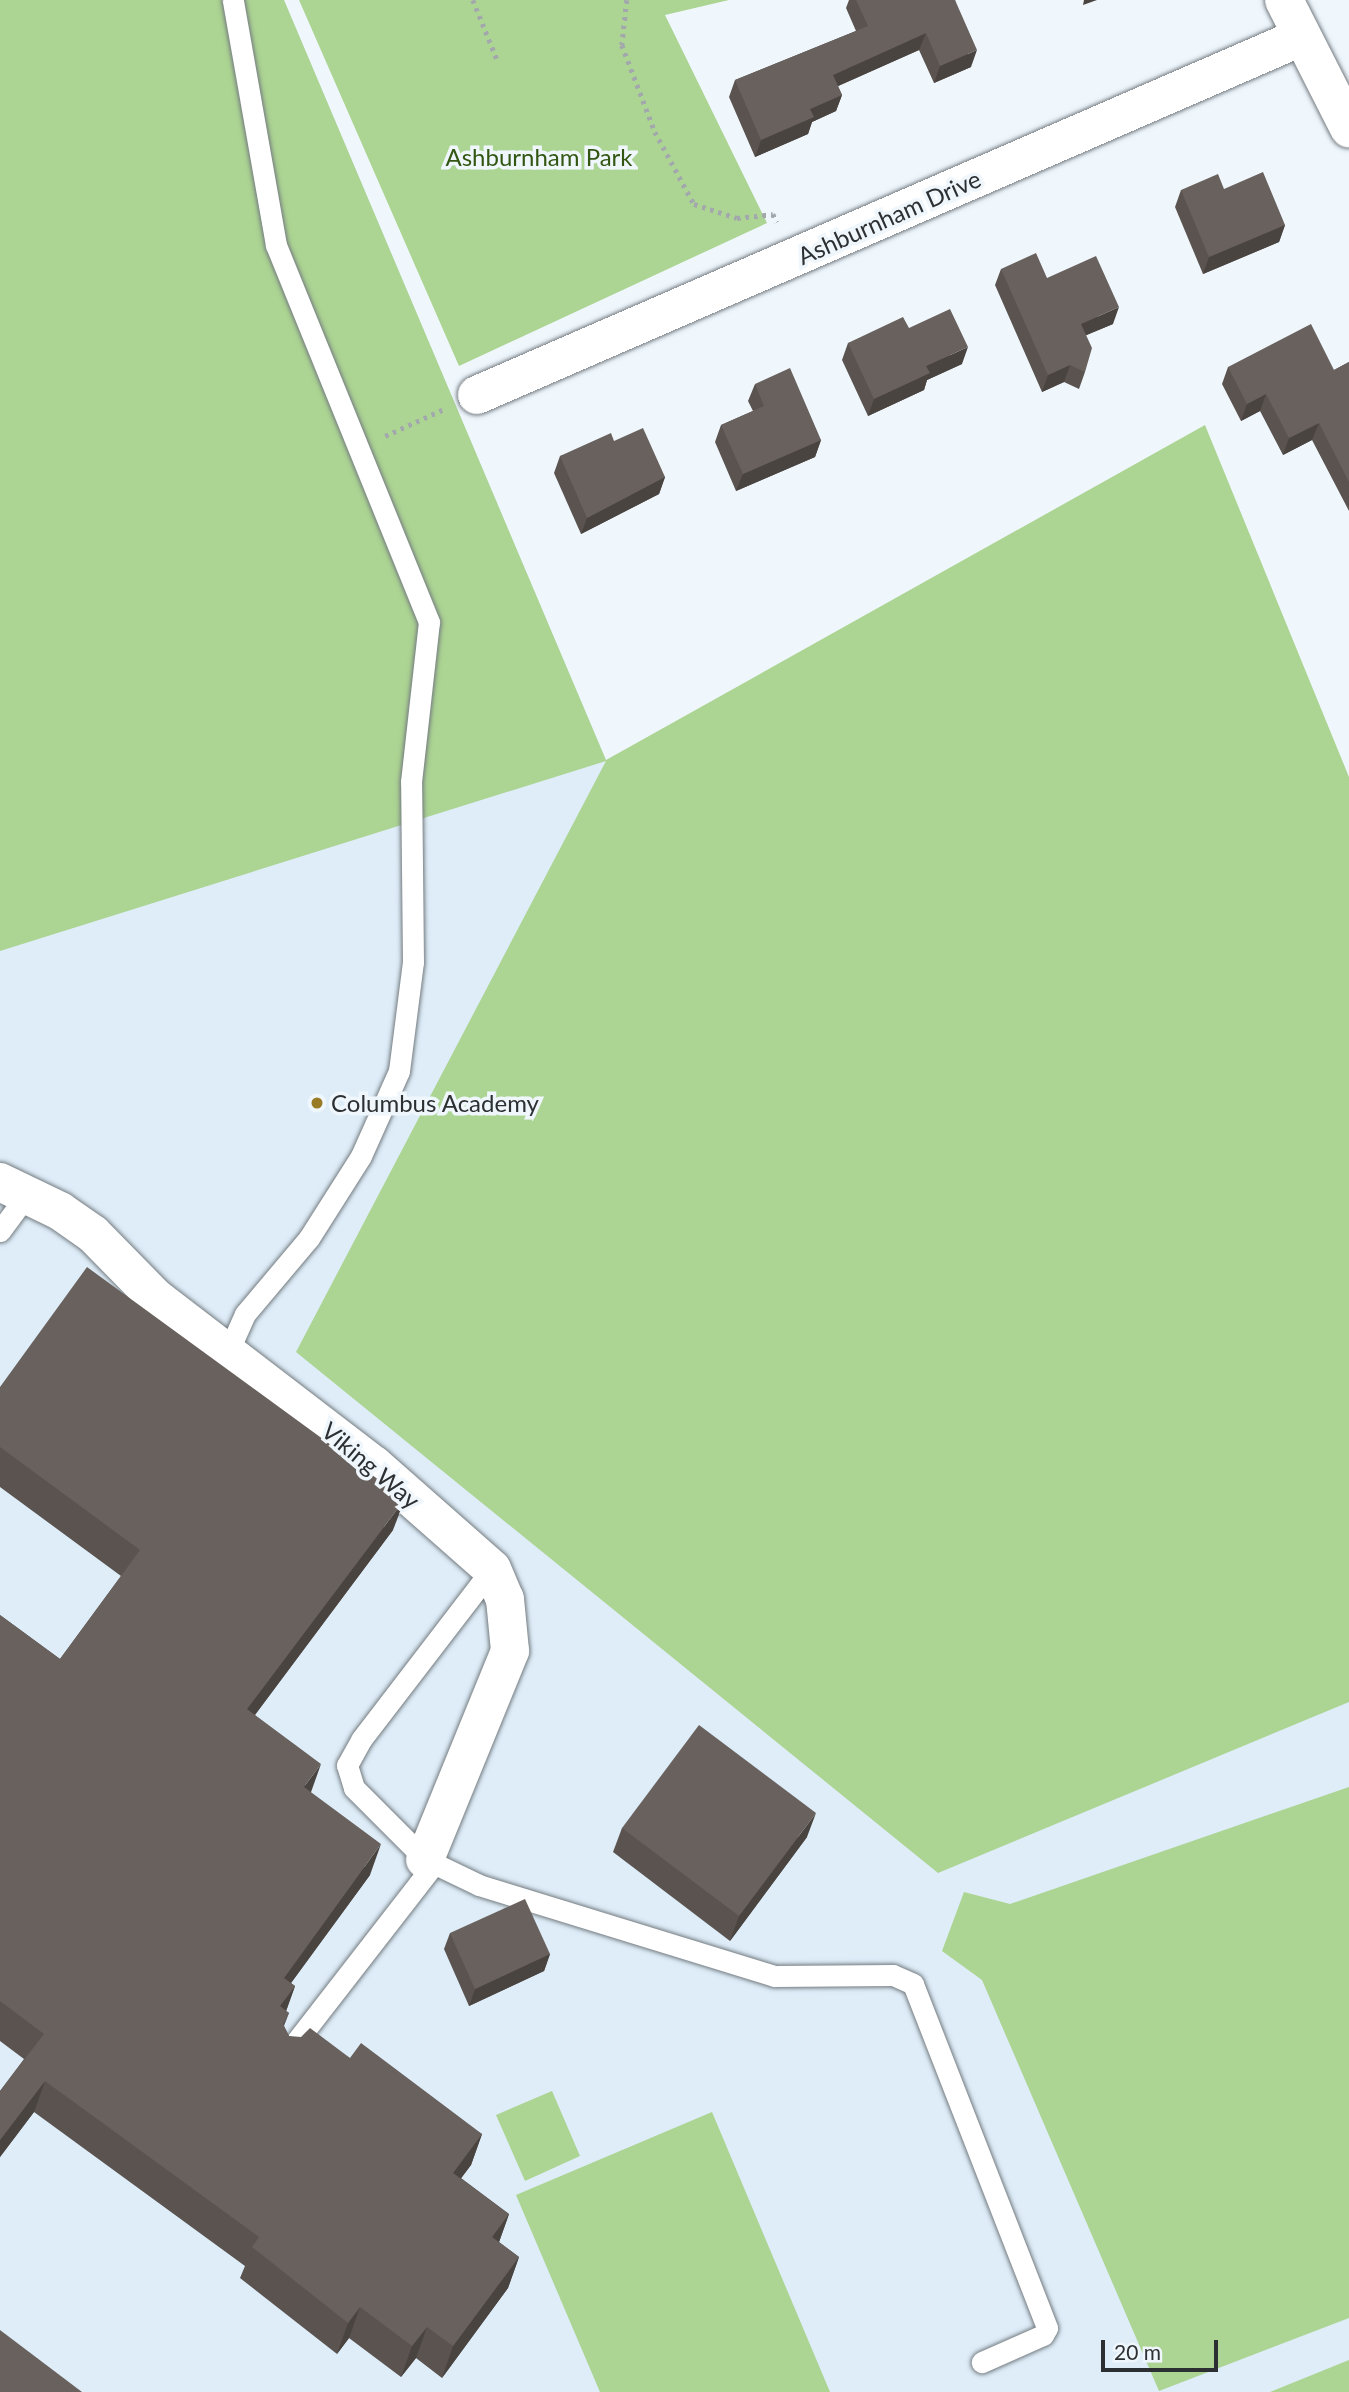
<!DOCTYPE html>
<html>
<head>
<meta charset="utf-8">
<style>
	body { margin:0 }
	#map { position:relative; width:1349px; height:2392px; overflow:hidden; background:#eff7fd; font-family:Lato,sans-serif }
	div>[style] { position:absolute }
	.built>* { inset:0; background:#deedf8 }
	.green>* { inset:0; background:#acd492 }
	.path>* { height:4.5px; margin-top:-2.25px; transform-origin:0; background:repeating-linear-gradient(90deg,#a2a8ac 0 3.5px,transparent 0 8.5px) }
	.roads { filter:drop-shadow(0 0 2px #747b80) drop-shadow(0 0 2px #747b80) }
	.lane>* { height:21px; margin:-10.5px; padding:0 10.5px; transform-origin:10.5px; border-radius:10.5px; background:#fff }
	.street>* { height:38px; margin:-19px; padding:0 19px; transform-origin:19px; border-radius:19px; background:#fff }
	.wall>* { inset:0; background:#5a5350 }
	.shaded-wall>* { inset:0; background:#4a4441 }
	.building>* { inset:0; background:#69615d }
	.dots>* { width:19px; height:19px; translate:-50% -50%; box-sizing:border-box; border:4px solid #eff7fd; border-radius:50% }
	span { translate:-50% -50%; white-space:nowrap; text-align:center; line-height:1.15; -webkit-text-stroke:7px #eff7fd; paint-order:stroke }
	.park-label { font-size:24px; color:#335712 }
	.street-label { font-size:24px; color:#2d3032 }
	.poi-label { font-size:24px; color:#2d3032 }
	.left { translate:0 -50%; text-align:left }
	.scale { position:absolute; left:1101px; top:2340px; width:117px; height:32px; box-sizing:border-box; border:4px solid #2d3032; border-top:0; padding-left:9px; font-size:21px; line-height:24px; white-space:nowrap; color:#2d3032; -webkit-text-stroke:5px #eff7fd; paint-order:stroke }
</style>
</head>
<body>
<div id="map">
	<div class="built">
		<i style="clip-path:polygon(0 0,284px 0,606px 760px,1349px 1621px,1349px 2392px,0 2392px)"></i>
	</div>
	<div class="green">
		<i style="clip-path:polygon(0 0,284px 0,606px 760px,1205px 425px,1349px 777px,1349px 1702px,938px 1873px,296px 1352px,606px 761px,0 951px)"></i>
		<i style="clip-path:polygon(299px 0,729px 0,665px 15px,767px 223px,459px 366px)"></i>
		<i style="clip-path:polygon(1349px 1787px,1349px 2318px,1159px 2391px,982px 1980px,942px 1951px,964px 1892px,1010px 1904px)"></i>
		<i style="clip-path:polygon(552px 2091px,580px 2156px,525px 2181px,496px 2115px)"></i>
		<i style="clip-path:polygon(712px 2112px,830px 2392px,600px 2392px,516px 2195px)"></i>
		<i style="clip-path:polygon(1349px 2360px,1349px 2392px,1270px 2392px)"></i>
	</div>
	<div class="path">
		<i style="left:473px;top:0;width:64px;rotate:67.9deg"></i>
		<i style="left:627px;top:0;width:45px;rotate:96.3deg"></i>
		<i style="left:622px;top:45px;width:93px;rotate:69.2deg"></i>
		<i style="left:655px;top:132px;width:82px;rotate:61.6deg"></i>
		<i style="left:694px;top:204px;width:45px;rotate:18deg"></i>
		<i style="left:737px;top:218px;width:36px;rotate:-6deg"></i>
		<i style="left:773px;top:214px;width:9px;rotate:63deg"></i>
		<i style="left:385px;top:436px;width:65px;rotate:-24.6deg"></i>
	</div>
	<div class="roads">
		<div class="lane">
			<i style="left:0;top:1231px;width:47px;rotate:-53.6deg"></i>
			<i style="left:228px;top:1352px;width:42px;rotate:-65.9deg"></i>
			<i style="left:245px;top:1314px;width:99px;rotate:-49.9deg"></i>
			<i style="left:309px;top:1238px;width:97px;rotate:-57.6deg"></i>
			<i style="left:361px;top:1156px;width:93px;rotate:-65.9deg"></i>
			<i style="left:399px;top:1071px;width:110px;rotate:-82.7deg"></i>
			<i style="left:413px;top:962px;width:180px;rotate:-90.6deg"></i>
			<i style="left:411px;top:782px;width:161px;rotate:-83.6deg"></i>
			<i style="left:429px;top:622px;width:407px;rotate:-112.1deg"></i>
			<i style="left:276px;top:245px;width:249px;rotate:-100deg"></i>
			<i style="left:492px;top:1569px;width:215px;rotate:127.5deg"></i>
			<i style="left:361px;top:1740px;width:29px;rotate:119deg"></i>
			<i style="left:347px;top:1765px;width:24px;rotate:73deg"></i>
			<i style="left:354px;top:1788px;width:100px;rotate:45deg"></i>
			<i style="left:425px;top:1859px;width:60px;rotate:25.7deg"></i>
			<i style="left:479px;top:1885px;width:309px;rotate:17.1deg"></i>
			<i style="left:774px;top:1976px;width:119px;rotate:-0.5deg"></i>
			<i style="left:893px;top:1975px;width:22px;rotate:24deg"></i>
			<i style="left:913px;top:1984px;width:369px;rotate:68.7deg"></i>
			<i style="left:1047px;top:2328px;width:8px;rotate:120deg"></i>
			<i style="left:1043px;top:2335px;width:67px;rotate:156.1deg"></i>
			<i style="left:285px;top:2056px;width:243px;rotate:-52.2deg"></i>
		</div>
		<div class="street">
			<i style="left:1284px;top:0;width:144px;rotate:63.1deg"></i>
			<i style="left:477px;top:395px;width:898px;rotate:-23.48deg"></i>
			<i style="left:0;top:1182px;width:67px;rotate:25.8deg"></i>
			<i style="left:60px;top:1211px;width:40px;rotate:34.9deg"></i>
			<i style="left:93px;top:1234px;width:90px;rotate:45.5deg"></i>
			<i style="left:156px;top:1298px;width:275px;rotate:37.5deg"></i>
			<i style="left:374px;top:1465px;width:157px;rotate:41.4deg"></i>
			<i style="left:492px;top:1569px;width:33px;rotate:67deg"></i>
			<i style="left:505px;top:1599px;width:52px;rotate:84.5deg"></i>
			<i style="left:510px;top:1651px;width:225px;rotate:112.2deg"></i>
		</div>
	</div>
	<div class="wall">
		<i style="clip-path:polygon(849px 0,955px 0,971px 67px,934px 83px,919px 50px,838px 86px,842px 95px,836px 111px,812px 122px,808px 134px,755px 157px,729px 97px,735px 80px,856px 31px,846px 8px)"></i>
		<i style="clip-path:polygon(1224px 189px,1285px 225px,1279px 242px,1203px 274px,1175px 207px,1181px 190px)"></i>
		<i style="clip-path:polygon(1001px 269px,1113px 324px,1086px 335px,1085px 372px,1079px 389px,1064px 382px,1042px 392px,995px 285px)"></i>
		<i style="clip-path:polygon(909px 328px,962px 364px,927px 380px,924px 390px,868px 416px,842px 360px,848px 343px)"></i>
		<i style="clip-path:polygon(1349px 362px,1349px 511px,1312px 440px,1283px 455px,1260px 411px,1241px 421px,1222px 384px,1228px 367px,1334px 370px)"></i>
		<i style="clip-path:polygon(755px 384px,821px 440px,815px 457px,736px 491px,715px 442px,721px 425px,753px 411px,748px 401px)"></i>
		<i style="clip-path:polygon(614px 441px,665px 477px,659px 494px,581px 534px,554px 473px,560px 456px)"></i>
		<i style="clip-path:polygon(0 1387px,393px 1530px,255px 1715px,370px 1875px,291px 1983px,295px 1986px,286px 2011px,289px 2013px,284px 2026px,289px 2036px,350px 2058px,482px 2134px,471px 2165px,461px 2178px,509px 2214px,499px 2242px,519px 2257px,508px 2288px,442px 2378px,416px 2358px,401px 2377px,349px 2338px,337px 2354px,240px 2278px,245px 2266px,34px 2112px,0 2157px,0 2091px,24px 2059px,0 2041px,0 1615px,60px 1659px,121px 1576px,0 1487px)"></i>
		<i style="clip-path:polygon(622px 1828px,807px 1837px,730px 1941px,613px 1852px)"></i>
		<i style="clip-path:polygon(450px 1933px,550px 1954px,544px 1971px,469px 2006px,444px 1949px)"></i>
	</div>
	<div class="shaded-wall">
		<i style="clip-path:polygon(1084px 0,1097px 0,1083px 5px)"></i>
		<i style="clip-path:polygon(926px 33px,919px 50px,827px 91px,833px 75px)"></i>
		<i style="clip-path:polygon(977px 50px,971px 67px,934px 83px,940px 66px)"></i>
		<i style="clip-path:polygon(842px 95px,836px 111px,812px 122px,808px 134px,755px 157px,761px 140px,810px 109px)"></i>
		<i style="clip-path:polygon(1285px 225px,1279px 242px,1203px 274px,1209px 257px)"></i>
		<i style="clip-path:polygon(1119px 307px,1113px 324px,1075px 340px,1081px 324px)"></i>
		<i style="clip-path:polygon(968px 347px,962px 364px,927px 380px,924px 390px,868px 416px,874px 399px,926px 366px)"></i>
		<i style="clip-path:polygon(1070px 365px,1064px 382px,1042px 392px,1048px 375px)"></i>
		<i style="clip-path:polygon(1266px 394px,1260px 411px,1241px 421px,1247px 404px)"></i>
		<i style="clip-path:polygon(1319px 423px,1312px 440px,1283px 455px,1289px 438px)"></i>
		<i style="clip-path:polygon(821px 440px,815px 457px,736px 491px,743px 474px)"></i>
		<i style="clip-path:polygon(665px 477px,659px 494px,581px 534px,587px 518px)"></i>
		<i style="clip-path:polygon(405px 1499px,393px 1530px,236px 1740px,247px 1709px)"></i>
		<i style="clip-path:polygon(321px 1764px,310px 1795px,304px 1787px)"></i>
		<i style="clip-path:polygon(816px 1813px,807px 1837px,730px 1941px,739px 1916px)"></i>
		<i style="clip-path:polygon(381px 1844px,370px 1875px,272px 2009px,284px 1978px)"></i>
		<i style="clip-path:polygon(550px 1954px,544px 1971px,469px 2006px,475px 1989px)"></i>
		<i style="clip-path:polygon(295px 1986px,284px 2017px,280px 2006px)"></i>
		<i style="clip-path:polygon(45px 2081px,34px 2112px,0 2157px,0 2140px)"></i>
		<i style="clip-path:polygon(482px 2134px,471px 2165px,442px 2204px,453px 2173px)"></i>
		<i style="clip-path:polygon(509px 2214px,498px 2245px,492px 2237px)"></i>
		<i style="clip-path:polygon(519px 2257px,508px 2288px,442px 2378px,453px 2346px)"></i>
		<i style="clip-path:polygon(360px 2307px,349px 2338px,337px 2354px,348px 2323px)"></i>
		<i style="clip-path:polygon(427px 2327px,416px 2358px,401px 2377px,412px 2346px)"></i>
	</div>
	<div class="building">
		<i style="clip-path:polygon(856px 0,955px 0,977px 50px,940px 66px,926px 33px,833px 75px,842px 95px,810px 109px,814px 117px,761px 140px,735px 80px,868px 26px)"></i>
		<i style="clip-path:polygon(1263px 172px,1285px 225px,1209px 257px,1181px 190px,1218px 174px,1224px 189px)"></i>
		<i style="clip-path:polygon(1036px 253px,1047px 278px,1096px 256px,1119px 307px,1081px 324px,1092px 348px,1085px 372px,1070px 365px,1048px 375px,1001px 269px)"></i>
		<i style="clip-path:polygon(950px 309px,968px 347px,926px 366px,930px 373px,874px 399px,848px 343px,903px 317px,909px 328px)"></i>
		<i style="clip-path:polygon(1311px 324px,1334px 370px,1349px 362px,1349px 482px,1319px 423px,1289px 438px,1266px 394px,1247px 404px,1228px 367px)"></i>
		<i style="clip-path:polygon(790px 368px,821px 440px,743px 474px,721px 425px,764px 406px,755px 384px)"></i>
		<i style="clip-path:polygon(643px 428px,665px 477px,587px 518px,560px 456px,611px 433px,614px 441px)"></i>
		<i style="clip-path:polygon(87px 1267px,405px 1499px,247px 1709px,321px 1764px,304px 1787px,381px 1844px,284px 1978px,295px 1986px,280px 2006px,289px 2013px,283px 2024px,289px 2036px,301px 2037px,310px 2028px,350px 2058px,361px 2043px,482px 2134px,453px 2173px,509px 2214px,492px 2237px,519px 2257px,453px 2346px,427px 2327px,412px 2346px,360px 2307px,348px 2323px,252px 2247px,259px 2237px,45px 2081px,0 2140px,0 2091px,44px 2034px,0 2001px,0 1615px,60px 1659px,140px 1550px,0 1447px,0 1387px)"></i>
		<i style="clip-path:polygon(699px 1725px,816px 1813px,739px 1916px,622px 1828px)"></i>
		<i style="clip-path:polygon(525px 1899px,550px 1954px,475px 1989px,450px 1933px)"></i>
		<i style="clip-path:polygon(0 2330px,82px 2392px,0 2392px)"></i>
	</div>
	<div class="dots">
		<i style="left:317px;top:1103px;background:#987b24"></i>
	</div>
	<div class="park-label">
		<span style="left:539px;top:157px">Ashburnham Park</span>
	</div>
	<div class="street-label">
		<span style="left:889px;top:217px;rotate:-24deg">Ashburnham Drive</span>
		<span style="left:371px;top:1465px;rotate:40deg">Viking Way</span>
	</div>
	<div class="poi-label">
		<span class="left" style="left:331px;top:1103px">Columbus Academy</span>
	</div>
	<div class="scale">20 m</div>
</div>
</body>
</html>
